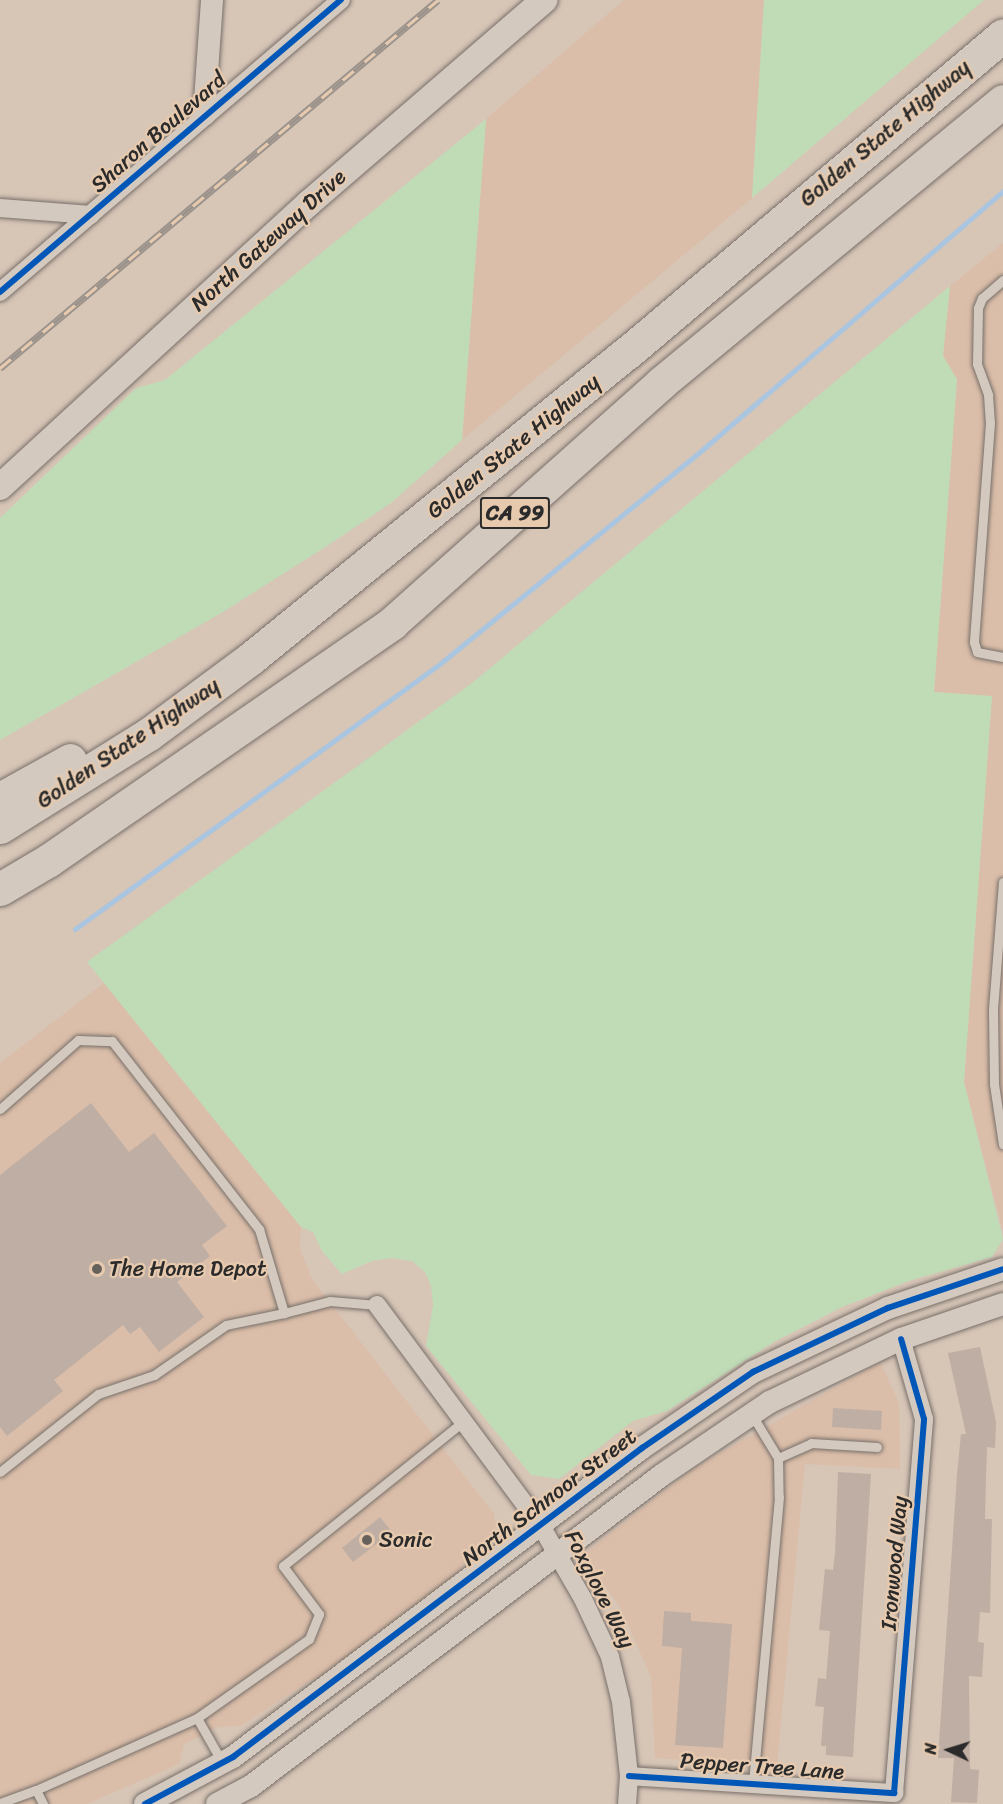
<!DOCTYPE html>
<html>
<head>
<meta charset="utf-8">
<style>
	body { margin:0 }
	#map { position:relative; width:1003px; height:1804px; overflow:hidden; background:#d7c5b6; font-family:Sriracha,sans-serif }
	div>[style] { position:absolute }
	.built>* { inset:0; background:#dbbea9 }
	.green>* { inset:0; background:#c0dcb7 }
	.stream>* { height:5px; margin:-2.5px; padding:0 2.5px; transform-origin:2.5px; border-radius:2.5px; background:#aac5df }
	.building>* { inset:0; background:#bfaea3 }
	.roads { filter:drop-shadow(0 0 2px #78706a) drop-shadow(0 0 2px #78706a) }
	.service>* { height:9px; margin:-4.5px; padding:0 4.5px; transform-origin:4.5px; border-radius:4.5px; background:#d4c9bf }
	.minor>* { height:18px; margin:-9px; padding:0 9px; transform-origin:9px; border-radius:9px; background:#d4c9bf }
	.tertiary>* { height:22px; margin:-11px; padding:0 11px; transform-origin:11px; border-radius:11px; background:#d4c9bf }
	.secondary>* { height:26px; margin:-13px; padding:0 13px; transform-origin:13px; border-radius:13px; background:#d4c9bf }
	.motorway>* { height:33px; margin:-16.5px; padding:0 16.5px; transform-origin:16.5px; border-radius:16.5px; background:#d4c9bf }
	.rail>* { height:7px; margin-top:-3.5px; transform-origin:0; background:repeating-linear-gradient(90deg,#e7caae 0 14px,#9c948c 0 28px); box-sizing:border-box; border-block:2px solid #9c948c }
	.cycleway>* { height:6px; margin:-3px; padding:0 3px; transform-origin:3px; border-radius:3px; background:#0057b8 }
	.dots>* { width:16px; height:16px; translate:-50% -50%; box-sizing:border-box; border:3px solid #e7caae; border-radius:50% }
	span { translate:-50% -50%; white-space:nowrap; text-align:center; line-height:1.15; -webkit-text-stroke:4.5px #e7caae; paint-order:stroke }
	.shield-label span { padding:2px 4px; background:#e7caae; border:2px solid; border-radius:4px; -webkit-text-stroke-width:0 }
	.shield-label { font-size:21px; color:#2b2b2b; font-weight:700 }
	.street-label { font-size:22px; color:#2b2b2b }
	.poi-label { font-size:22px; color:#2b2b2b }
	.left { translate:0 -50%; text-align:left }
	.north { position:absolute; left:919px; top:1720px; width:60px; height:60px; -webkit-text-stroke:4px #e7caae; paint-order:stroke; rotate:274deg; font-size:16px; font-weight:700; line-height:24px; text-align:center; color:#2b2b2b }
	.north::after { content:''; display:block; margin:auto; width:21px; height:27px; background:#2b2b2b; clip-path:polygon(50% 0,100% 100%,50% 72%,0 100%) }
</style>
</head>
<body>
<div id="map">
	<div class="built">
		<i style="clip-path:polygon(624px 0,764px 0,752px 198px,462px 440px,486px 119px)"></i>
		<i style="clip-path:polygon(1003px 243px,1003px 1231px,964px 1082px,992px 696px,934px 692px,957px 380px,943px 356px,950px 286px)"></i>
		<i style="clip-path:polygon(104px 983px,301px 1227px,300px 1249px,312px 1279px,494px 1514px,496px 1527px,490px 1537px,466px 1558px,456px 1577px,337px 1671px,308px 1682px,240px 1726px,218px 1727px,184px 1744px,179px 1764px,87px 1804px,0 1804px,0 1063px)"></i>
		<i style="clip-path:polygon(880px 1362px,899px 1403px,900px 1469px,805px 1464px,777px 1766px,655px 1758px,651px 1677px,620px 1607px,583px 1555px,694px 1468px)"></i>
	</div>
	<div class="green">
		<i style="clip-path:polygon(764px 0,984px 0,752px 198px)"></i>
		<i style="clip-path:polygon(486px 119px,462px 440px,391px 503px,330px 544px,223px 612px,0 740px,0 518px,136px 388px,165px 380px)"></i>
		<i style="clip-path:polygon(950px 286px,943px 356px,957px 379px,934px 692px,992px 696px,964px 1082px,1003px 1239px,992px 1257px,909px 1281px,842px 1307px,774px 1342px,667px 1411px,633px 1421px,559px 1479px,531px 1475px,426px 1346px,433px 1305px,431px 1286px,425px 1272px,412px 1261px,391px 1258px,372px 1261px,342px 1274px,322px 1251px,313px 1232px,301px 1227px,87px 962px,472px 683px)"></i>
	</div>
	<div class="stream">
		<i style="left:75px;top:929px;width:446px;rotate:-36deg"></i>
		<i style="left:436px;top:667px;width:343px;rotate:-39.2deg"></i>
		<i style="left:702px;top:450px;width:397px;rotate:-40.7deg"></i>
	</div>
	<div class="building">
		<i style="clip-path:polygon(91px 1103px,129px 1152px,154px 1133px,227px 1226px,202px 1245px,210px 1256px,177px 1282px,204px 1317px,159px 1352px,140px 1327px,130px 1334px,123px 1325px,54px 1380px,63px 1391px,7px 1436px,0 1427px,0 1175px)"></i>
		<i style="clip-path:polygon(980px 1347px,996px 1422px,995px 1448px,987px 1447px,986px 1476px,985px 1519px,992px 1519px,990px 1613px,980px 1612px,978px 1642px,984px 1643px,982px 1677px,969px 1676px,970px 1769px,979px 1770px,977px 1803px,951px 1802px,954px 1758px,938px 1758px,957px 1475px,961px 1434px,966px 1434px,948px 1353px)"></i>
		<i style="clip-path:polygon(833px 1408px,882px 1411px,881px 1430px,832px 1427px)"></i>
		<i style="clip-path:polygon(838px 1472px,871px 1474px,853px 1757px,826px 1755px,826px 1746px,821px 1746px,824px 1707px,815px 1706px,818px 1678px,826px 1679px,830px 1631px,819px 1630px,825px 1569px,833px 1570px,835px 1554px)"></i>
		<i style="clip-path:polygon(380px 1517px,392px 1532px,353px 1562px,342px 1548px)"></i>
		<i style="clip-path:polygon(664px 1611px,691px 1613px,691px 1621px,732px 1624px,723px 1748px,675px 1745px,682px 1648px,662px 1646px)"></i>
	</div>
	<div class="roads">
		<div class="service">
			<i style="left:1003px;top:280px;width:28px;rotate:139deg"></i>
			<i style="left:982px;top:298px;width:11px;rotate:112deg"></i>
			<i style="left:978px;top:308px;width:56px;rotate:91deg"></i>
			<i style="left:977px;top:364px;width:33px;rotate:70deg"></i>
			<i style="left:988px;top:395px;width:28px;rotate:86deg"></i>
			<i style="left:990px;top:423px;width:220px;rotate:94.2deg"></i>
			<i style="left:974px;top:642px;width:10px;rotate:73deg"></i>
			<i style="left:977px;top:652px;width:26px;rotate:11deg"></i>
			<i style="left:1003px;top:882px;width:128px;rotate:94.5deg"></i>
			<i style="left:993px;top:1010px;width:74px;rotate:89.2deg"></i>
			<i style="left:994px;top:1084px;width:61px;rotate:81.5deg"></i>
			<i style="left:0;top:1109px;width:104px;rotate:-41.5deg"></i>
			<i style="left:78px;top:1040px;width:34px;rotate:2deg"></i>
			<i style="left:112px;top:1041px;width:239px;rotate:52deg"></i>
			<i style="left:259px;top:1229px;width:88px;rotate:73.4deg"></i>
			<i style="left:284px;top:1313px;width:59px;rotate:168.3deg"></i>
			<i style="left:226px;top:1325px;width:88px;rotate:145.2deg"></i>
			<i style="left:154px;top:1375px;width:59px;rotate:161.3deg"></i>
			<i style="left:98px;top:1394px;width:125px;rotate:141.5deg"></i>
			<i style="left:284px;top:1313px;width:48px;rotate:-14.6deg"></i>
			<i style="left:330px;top:1301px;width:47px;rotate:4.9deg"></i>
			<i style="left:752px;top:1415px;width:50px;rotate:58.8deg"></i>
			<i style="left:778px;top:1458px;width:39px;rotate:89deg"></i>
			<i style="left:779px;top:1497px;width:286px;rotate:95.2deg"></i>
			<i style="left:778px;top:1458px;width:36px;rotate:-24deg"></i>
			<i style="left:811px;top:1443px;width:66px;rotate:3.5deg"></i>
			<i style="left:197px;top:1718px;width:137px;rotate:-35.2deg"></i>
			<i style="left:309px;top:1639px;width:27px;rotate:-68deg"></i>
			<i style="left:319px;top:1614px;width:60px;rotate:-126.9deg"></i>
			<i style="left:283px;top:1566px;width:231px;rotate:-38.7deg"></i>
			<i style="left:36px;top:1790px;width:176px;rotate:-24.1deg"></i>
			<i style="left:197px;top:1718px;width:51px;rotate:60.4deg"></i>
			<i style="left:0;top:1803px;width:38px;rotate:-20deg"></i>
			<i style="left:36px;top:1790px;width:16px;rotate:63deg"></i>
		</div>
		<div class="minor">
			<i style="left:0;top:208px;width:91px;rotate:4.4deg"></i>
			<i style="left:0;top:292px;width:449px;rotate:-40.6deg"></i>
			<i style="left:377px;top:1305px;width:275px;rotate:53.4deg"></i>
			<i style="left:541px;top:1526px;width:84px;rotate:60.1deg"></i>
			<i style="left:583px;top:1599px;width:64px;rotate:65deg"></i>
			<i style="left:610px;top:1657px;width:46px;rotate:76.3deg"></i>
			<i style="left:621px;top:1702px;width:74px;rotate:83.8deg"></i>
			<i style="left:629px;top:1776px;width:28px;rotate:94deg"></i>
			<i style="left:629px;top:1776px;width:266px;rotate:3.7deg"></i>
			<i style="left:894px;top:1793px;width:375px;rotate:-85.4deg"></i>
			<i style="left:924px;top:1419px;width:83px;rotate:-106deg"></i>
		</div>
		<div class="tertiary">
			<i style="left:204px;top:115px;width:115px;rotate:-86deg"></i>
			<i style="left:145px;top:1804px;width:100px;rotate:-28.1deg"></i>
			<i style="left:233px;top:1757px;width:513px;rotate:-37.07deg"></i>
			<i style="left:642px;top:1448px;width:135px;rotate:-34.4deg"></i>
			<i style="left:753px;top:1372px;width:149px;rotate:-25.4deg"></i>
			<i style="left:888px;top:1308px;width:121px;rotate:-18.7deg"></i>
			<i style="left:217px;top:1804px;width:38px;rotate:-28deg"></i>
			<i style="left:251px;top:1786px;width:515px;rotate:-37.11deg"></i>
			<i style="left:662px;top:1475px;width:130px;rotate:-34.1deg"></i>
			<i style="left:770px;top:1402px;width:145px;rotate:-25.7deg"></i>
			<i style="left:901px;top:1339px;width:108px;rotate:-18.9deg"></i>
		</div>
		<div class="secondary">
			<i style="left:0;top:487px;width:420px;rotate:-42.6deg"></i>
			<i style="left:309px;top:203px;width:311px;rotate:-40.8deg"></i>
		</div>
		<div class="motorway">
			<i style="left:0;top:799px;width:80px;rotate:-29.1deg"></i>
			<i style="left:0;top:827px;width:176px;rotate:-32deg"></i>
			<i style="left:149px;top:734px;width:126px;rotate:-36.6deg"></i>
			<i style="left:250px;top:659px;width:486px;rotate:-39.1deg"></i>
			<i style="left:627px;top:353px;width:492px;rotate:-40.2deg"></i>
			<i style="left:0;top:889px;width:57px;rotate:-30.6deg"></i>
			<i style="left:49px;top:860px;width:417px;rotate:-34.6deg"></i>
			<i style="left:392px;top:623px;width:361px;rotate:-41.7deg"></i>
			<i style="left:661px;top:383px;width:443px;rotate:-39.5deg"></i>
		</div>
	</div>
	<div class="rail">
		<i style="left:0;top:368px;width:572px;rotate:-40.04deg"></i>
	</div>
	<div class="cycleway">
		<i style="left:0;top:292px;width:449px;rotate:-40.6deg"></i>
		<i style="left:629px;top:1776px;width:266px;rotate:3.7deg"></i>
		<i style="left:894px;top:1793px;width:375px;rotate:-85.4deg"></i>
		<i style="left:924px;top:1419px;width:83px;rotate:-106deg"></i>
		<i style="left:145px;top:1804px;width:100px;rotate:-28.1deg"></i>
		<i style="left:233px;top:1757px;width:513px;rotate:-37.07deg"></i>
		<i style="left:642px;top:1448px;width:135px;rotate:-34.4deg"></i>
		<i style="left:753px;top:1372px;width:149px;rotate:-25.4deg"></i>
		<i style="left:888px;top:1308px;width:121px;rotate:-18.7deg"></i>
	</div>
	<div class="dots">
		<i style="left:97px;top:1269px;background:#67615c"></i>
		<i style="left:367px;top:1540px;background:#67615c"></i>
	</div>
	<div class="shield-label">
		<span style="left:515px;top:513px">CA 99</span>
	</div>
	<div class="street-label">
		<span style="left:158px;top:132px;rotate:-41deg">Sharon Boulevard</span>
		<span style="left:885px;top:133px;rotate:-40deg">Golden State Highway</span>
		<span style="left:268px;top:240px;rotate:-42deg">North Gateway Drive</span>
		<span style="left:513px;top:446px;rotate:-39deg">Golden State Highway</span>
		<span style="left:128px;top:743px;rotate:-34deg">Golden State Highway</span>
		<span style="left:549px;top:1497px;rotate:-37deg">North Schnoor Street</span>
		<span style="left:894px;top:1563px;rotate:-85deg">Ironwood Way</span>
		<span style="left:600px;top:1589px;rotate:63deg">Foxglove Way</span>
		<span style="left:762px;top:1766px;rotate:4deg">Pepper Tree Lane</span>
	</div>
	<div class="poi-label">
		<span class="left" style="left:109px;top:1269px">The Home Depot</span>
		<span class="left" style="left:379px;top:1540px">Sonic</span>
	</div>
	<div class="north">N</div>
</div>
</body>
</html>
